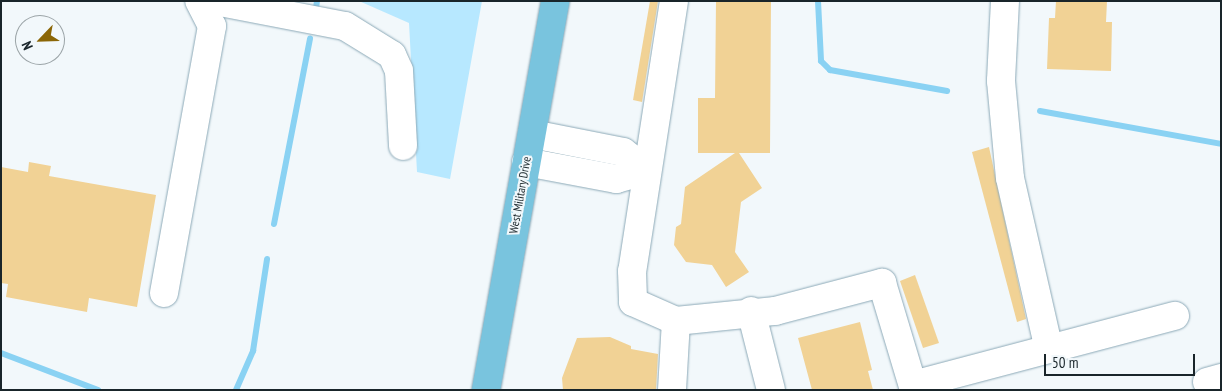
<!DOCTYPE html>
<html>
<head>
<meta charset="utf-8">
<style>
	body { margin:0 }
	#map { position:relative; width:1222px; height:391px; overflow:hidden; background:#f2f8fb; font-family:"PT Sans Narrow",sans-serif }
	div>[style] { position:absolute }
	.green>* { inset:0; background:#b7e8ff }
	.stream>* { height:6px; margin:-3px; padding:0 3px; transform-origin:3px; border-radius:3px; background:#8ad2f3 }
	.building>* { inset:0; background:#f1d295 }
	.roads { filter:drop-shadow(0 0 1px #8ca9b7) drop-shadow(0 0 1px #8ca9b7) }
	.minor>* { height:28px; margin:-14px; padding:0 14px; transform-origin:14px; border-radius:14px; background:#fff }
	.major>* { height:28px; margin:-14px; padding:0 14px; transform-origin:14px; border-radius:14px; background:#79c4de }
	span { translate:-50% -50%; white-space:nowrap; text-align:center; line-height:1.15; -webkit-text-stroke:4px #f2f8fb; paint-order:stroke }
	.street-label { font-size:12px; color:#19252a }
	.frame { position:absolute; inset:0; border:2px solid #19252a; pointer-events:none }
	.north { position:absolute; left:15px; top:15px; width:50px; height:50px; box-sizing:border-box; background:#f2f8fb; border:1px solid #9ba4a7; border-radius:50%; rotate:246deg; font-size:14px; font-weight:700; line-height:20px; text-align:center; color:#19252a }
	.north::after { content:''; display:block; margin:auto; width:18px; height:22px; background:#8b6606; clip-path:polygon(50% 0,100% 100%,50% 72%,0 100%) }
	.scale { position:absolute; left:1044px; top:354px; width:151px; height:22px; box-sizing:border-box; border:2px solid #19252a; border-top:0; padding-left:6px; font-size:15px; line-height:18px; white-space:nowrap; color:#19252a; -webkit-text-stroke:4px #f2f8fb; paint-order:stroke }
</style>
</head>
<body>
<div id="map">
	<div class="green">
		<i style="clip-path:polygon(359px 1px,482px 1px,450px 179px,417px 172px,409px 23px)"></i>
	</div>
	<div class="stream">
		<i style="left:818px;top:1px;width:60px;rotate:87.1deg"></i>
		<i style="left:821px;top:61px;width:13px;rotate:45deg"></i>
		<i style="left:830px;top:70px;width:119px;rotate:10.2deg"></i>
		<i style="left:316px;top:8px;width:7px;rotate:-82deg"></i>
		<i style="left:1040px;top:111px;width:184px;rotate:10.3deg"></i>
		<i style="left:274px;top:224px;width:189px;rotate:-79deg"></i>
		<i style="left:1px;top:353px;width:104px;rotate:20.9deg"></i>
		<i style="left:236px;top:390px;width:43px;rotate:-66.4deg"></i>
		<i style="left:253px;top:351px;width:93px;rotate:-81.3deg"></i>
	</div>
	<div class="building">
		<i style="clip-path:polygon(650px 1px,658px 1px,642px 102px,633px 100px)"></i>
		<i style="clip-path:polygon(716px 1px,771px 1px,770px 153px,739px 153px,762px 188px,741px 202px,735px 252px,749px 272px,726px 287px,712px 265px,686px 262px,674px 245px,676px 227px,681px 224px,685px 187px,735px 153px,698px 153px,698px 98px,715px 98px)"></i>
		<i style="clip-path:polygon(1056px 1px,1107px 1px,1106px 22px,1112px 22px,1111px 71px,1047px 69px,1049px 18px,1055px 18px)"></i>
		<i style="clip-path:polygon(989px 147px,1026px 319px,1017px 322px,972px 152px)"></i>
		<i style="clip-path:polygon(29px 162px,51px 166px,49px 176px,156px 195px,137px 307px,89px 298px,87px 312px,6px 297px,8px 284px,1px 283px,1px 167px,28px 172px)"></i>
		<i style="clip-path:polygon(915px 275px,939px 343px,923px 348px,900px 281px)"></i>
		<i style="clip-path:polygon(860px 322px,872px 370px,868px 371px,873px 390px,812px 390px,798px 338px)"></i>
		<i style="clip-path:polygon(610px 337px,631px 346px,631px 349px,658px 354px,656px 390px,563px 390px,562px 378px,577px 338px)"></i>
	</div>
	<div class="roads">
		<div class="minor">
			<i style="left:215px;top:1px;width:132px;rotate:10.9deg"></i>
			<i style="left:345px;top:26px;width:55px;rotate:31.7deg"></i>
			<i style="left:392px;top:55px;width:17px;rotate:66deg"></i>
			<i style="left:399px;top:71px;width:75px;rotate:86.9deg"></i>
			<i style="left:674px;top:1px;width:273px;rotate:98.8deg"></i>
			<i style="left:632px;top:271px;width:31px;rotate:88deg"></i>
			<i style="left:633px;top:302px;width:47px;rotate:23.8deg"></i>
			<i style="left:676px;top:321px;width:100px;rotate:-5.8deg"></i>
			<i style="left:775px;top:311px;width:111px;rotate:-14.7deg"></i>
			<i style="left:882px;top:283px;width:112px;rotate:73.3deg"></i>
			<i style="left:1005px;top:1px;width:80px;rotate:92.9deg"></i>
			<i style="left:1001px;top:81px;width:97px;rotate:84.7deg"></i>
			<i style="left:1010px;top:178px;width:175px;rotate:77.2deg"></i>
			<i style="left:532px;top:134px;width:93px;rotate:11.2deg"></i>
			<i style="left:623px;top:152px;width:30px;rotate:37deg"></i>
			<i style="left:526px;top:162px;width:92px;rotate:10.7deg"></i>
			<i style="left:616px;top:179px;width:32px;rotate:-16deg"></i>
			<i style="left:164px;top:293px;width:271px;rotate:-79.8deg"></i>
			<i style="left:212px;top:26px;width:28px;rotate:-117deg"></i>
			<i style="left:751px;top:311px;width:81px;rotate:75.8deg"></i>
			<i style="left:1207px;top:382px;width:15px;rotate:-16deg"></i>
			<i style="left:913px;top:385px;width:271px;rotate:-14.8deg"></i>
			<i style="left:672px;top:390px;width:69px;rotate:-86.7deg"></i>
		</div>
		<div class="major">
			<i style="left:486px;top:390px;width:395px;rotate:-79.9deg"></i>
		</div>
	</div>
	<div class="street-label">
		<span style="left:520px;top:195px;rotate:-80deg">West Military Drive</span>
	</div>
	<div class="frame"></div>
	<div class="north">N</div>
	<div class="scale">50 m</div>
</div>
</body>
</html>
